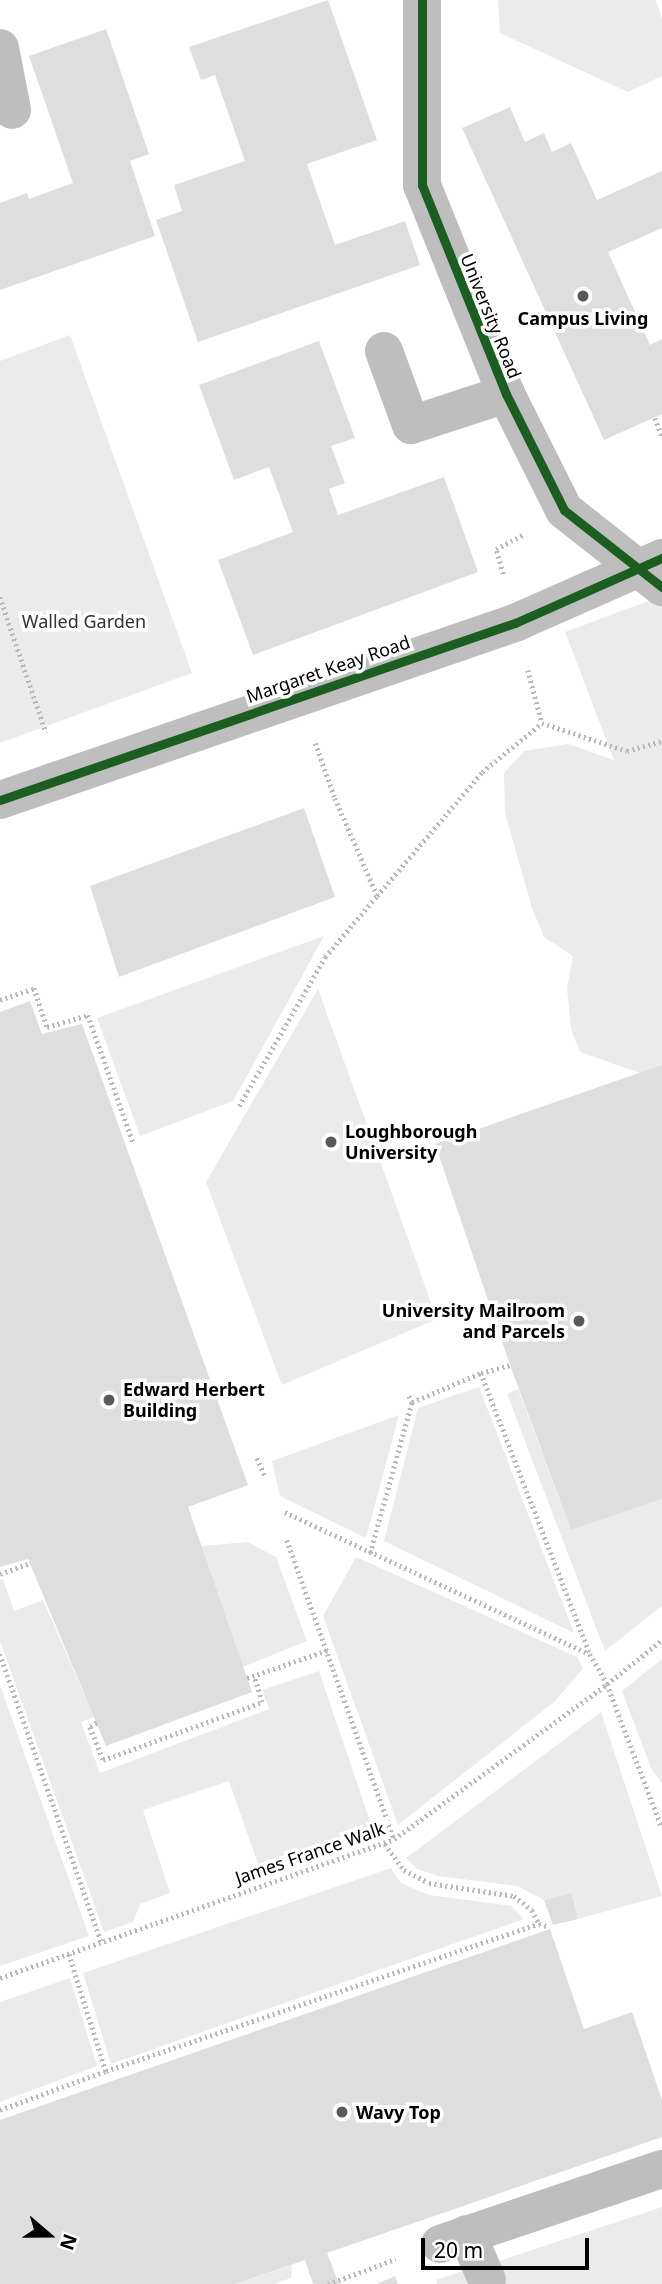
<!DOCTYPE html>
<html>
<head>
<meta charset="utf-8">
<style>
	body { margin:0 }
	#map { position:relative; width:662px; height:2284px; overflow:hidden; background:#fff; font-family:"Noto Sans",sans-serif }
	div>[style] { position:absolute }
	.green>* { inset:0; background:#ebebeb }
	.building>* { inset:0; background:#dedede }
	.path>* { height:4.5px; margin-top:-2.25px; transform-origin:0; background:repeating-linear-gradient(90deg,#b9b9b9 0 2px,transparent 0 5.5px) }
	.minor>* { height:38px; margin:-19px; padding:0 19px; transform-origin:19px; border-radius:19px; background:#bebebe }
	.cycleway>* { height:9px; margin:-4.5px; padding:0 4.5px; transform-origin:4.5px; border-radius:4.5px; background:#1b5e20 }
	.dots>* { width:19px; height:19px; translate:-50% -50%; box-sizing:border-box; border:4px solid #fff; border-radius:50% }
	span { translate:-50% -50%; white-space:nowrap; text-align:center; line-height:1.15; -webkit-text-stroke:7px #fff; paint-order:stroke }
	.street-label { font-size:18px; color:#000 }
	.poi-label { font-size:18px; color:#000; font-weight:700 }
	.left { translate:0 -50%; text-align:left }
	.right { translate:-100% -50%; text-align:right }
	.park-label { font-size:18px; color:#313131 }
	.north { position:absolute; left:14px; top:2200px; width:70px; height:70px; -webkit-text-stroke:5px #fff; paint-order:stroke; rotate:110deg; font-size:19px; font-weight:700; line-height:28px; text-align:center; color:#000 }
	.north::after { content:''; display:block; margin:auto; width:24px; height:32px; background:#000; clip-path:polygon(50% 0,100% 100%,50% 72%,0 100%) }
	.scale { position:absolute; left:421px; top:2238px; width:168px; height:32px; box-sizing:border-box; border:4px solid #000; border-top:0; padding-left:9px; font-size:21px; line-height:24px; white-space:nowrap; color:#000; -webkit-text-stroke:5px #fff; paint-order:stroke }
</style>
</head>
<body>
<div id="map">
	<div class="green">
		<i style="clip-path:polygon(498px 0,656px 0,662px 19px,662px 76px,628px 92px,500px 33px)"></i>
		<i style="clip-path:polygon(70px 335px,192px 673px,0 743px,0 361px)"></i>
		<i style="clip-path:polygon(662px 596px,662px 1065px,640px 1073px,580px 1052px,571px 1029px,567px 988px,573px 956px,544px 937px,532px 908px,505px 813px,504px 773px,524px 751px,568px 744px,614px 760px,565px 632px)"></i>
		<i style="clip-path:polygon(324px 936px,233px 1101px,140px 1136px,97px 1018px)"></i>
		<i style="clip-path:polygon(318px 989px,437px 1319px,282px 1385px,206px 1182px)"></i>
		<i style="clip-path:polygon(479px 1387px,574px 1633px,384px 1541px,418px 1408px)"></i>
		<i style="clip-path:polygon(518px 1389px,571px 1530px,662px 1499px,662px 1606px,605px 1651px,507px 1394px)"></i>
		<i style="clip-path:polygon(399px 1415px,366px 1538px,280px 1496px,272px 1461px)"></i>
		<i style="clip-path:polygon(248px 1542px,276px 1557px,307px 1641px,243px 1667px,201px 1546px)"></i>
		<i style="clip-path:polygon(356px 1557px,577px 1657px,583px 1669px,554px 1702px,398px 1825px,323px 1616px)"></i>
		<i style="clip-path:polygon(3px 1579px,14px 1611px,43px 1600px,94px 1717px,81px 1722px,100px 1773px,269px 1709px,262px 1690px,319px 1671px,372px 1827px,258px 1864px,229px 1781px,143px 1810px,170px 1893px,140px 1904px,133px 1922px,104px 1932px,0 1641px,0 1580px)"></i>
		<i style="clip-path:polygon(662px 1659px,662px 1783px,651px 1768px,622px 1691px)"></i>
		<i style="clip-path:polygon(0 1685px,89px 1936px,0 1966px)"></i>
		<i style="clip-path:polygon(601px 1712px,662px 1896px,578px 1919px,570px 1893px,544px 1900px,517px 1886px,438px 1876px,417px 1869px,406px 1858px)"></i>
		<i style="clip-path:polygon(391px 1868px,401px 1883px,429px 1895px,511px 1906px,524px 1919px,111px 2064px,83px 1973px)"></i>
		<i style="clip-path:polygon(70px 1978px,97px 2066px,0 2102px,0 2002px)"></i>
		<i style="clip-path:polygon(662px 2207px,662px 2284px,506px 2284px,496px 2262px)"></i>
		<i style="clip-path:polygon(292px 2265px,291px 2278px,274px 2284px,235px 2284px)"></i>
		<i style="clip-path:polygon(469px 2269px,475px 2284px,437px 2284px,436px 2280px)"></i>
	</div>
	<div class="building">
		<i style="clip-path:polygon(328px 0,377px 140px,307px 164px,335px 245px,405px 221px,420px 265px,198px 342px,156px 220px,182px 211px,174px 185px,245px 161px,215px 75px,201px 80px,189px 47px)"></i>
		<i style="clip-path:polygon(106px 29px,149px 154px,130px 161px,155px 236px,0 290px,0 203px,27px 193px,29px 199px,73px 183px,29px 56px)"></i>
		<i style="clip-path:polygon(510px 107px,525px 142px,544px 133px,552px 152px,571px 143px,597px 200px,662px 171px,662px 228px,608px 252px,650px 345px,662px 339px,662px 414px,604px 440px,462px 128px)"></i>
		<i style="clip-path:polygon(319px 341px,355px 438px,331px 446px,345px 483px,329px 489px,338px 515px,444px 477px,478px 572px,253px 655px,218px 560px,293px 532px,269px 467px,234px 480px,199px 385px)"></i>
		<i style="clip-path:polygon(304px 808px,335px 897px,119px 977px,90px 886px)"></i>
		<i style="clip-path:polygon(30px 1001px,42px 1034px,82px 1024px,248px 1485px,188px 1507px,252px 1692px,106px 1746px,28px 1559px,0 1567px,0 1012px)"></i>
		<i style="clip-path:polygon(662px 1065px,662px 1499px,571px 1530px,510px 1365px,435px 1144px)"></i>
		<i style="clip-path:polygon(571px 1893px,578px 1919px,553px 1925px,544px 1900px)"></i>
		<i style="clip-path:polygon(550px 1929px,584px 2029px,632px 2012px,662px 2100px,662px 2137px,327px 2253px,339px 2284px,313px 2284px,305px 2260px,235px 2284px,0 2284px,0 2120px)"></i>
		<i style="clip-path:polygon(395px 2276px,398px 2284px,377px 2284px)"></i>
	</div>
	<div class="path">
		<i style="left:655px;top:418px;width:19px;rotate:69deg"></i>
		<i style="left:503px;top:574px;width:26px;rotate:-106deg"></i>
		<i style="left:496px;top:549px;width:30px;rotate:-28deg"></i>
		<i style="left:0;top:597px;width:143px;rotate:71.2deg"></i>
		<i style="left:528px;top:670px;width:55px;rotate:75.2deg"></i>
		<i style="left:542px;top:723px;width:89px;rotate:18.2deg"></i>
		<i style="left:627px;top:751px;width:36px;rotate:-16deg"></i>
		<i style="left:377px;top:896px;width:162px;rotate:-49.7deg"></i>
		<i style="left:482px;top:772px;width:77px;rotate:-39.2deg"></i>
		<i style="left:0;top:1000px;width:36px;rotate:-19deg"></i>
		<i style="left:34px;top:988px;width:41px;rotate:71.6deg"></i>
		<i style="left:47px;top:1027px;width:43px;rotate:-16.3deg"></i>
		<i style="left:88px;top:1015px;width:135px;rotate:70.5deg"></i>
		<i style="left:239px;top:1106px;width:172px;rotate:-60deg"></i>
		<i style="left:325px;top:957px;width:80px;rotate:-49.6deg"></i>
		<i style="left:377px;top:896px;width:108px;rotate:-113.5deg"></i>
		<i style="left:334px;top:797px;width:57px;rotate:-109.4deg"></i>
		<i style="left:481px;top:1373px;width:301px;rotate:68.8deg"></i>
		<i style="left:590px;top:1654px;width:34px;rotate:60deg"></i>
		<i style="left:607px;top:1684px;width:154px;rotate:69.1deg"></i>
		<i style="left:409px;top:1396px;width:7px;rotate:63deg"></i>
		<i style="left:412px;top:1402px;width:75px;rotate:-22.8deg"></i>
		<i style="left:481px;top:1373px;width:30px;rotate:-15deg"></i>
		<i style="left:257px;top:1458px;width:20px;rotate:66deg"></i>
		<i style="left:285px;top:1512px;width:336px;rotate:25deg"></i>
		<i style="left:287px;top:1540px;width:318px;rotate:70.3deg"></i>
		<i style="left:370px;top:1553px;width:157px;rotate:-74.5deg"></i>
		<i style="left:0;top:1574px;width:32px;rotate:-20deg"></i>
		<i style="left:0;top:1654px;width:306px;rotate:70.6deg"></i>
		<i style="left:247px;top:1678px;width:86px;rotate:-19.1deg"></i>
		<i style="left:97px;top:1723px;width:8px;rotate:150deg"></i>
		<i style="left:90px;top:1727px;width:35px;rotate:68deg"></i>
		<i style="left:103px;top:1760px;width:169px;rotate:-20deg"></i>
		<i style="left:262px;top:1702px;width:27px;rotate:-107deg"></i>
		<i style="left:385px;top:1844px;width:32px;rotate:54deg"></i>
		<i style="left:404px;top:1870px;width:28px;rotate:27deg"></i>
		<i style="left:429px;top:1883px;width:86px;rotate:8.7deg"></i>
		<i style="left:514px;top:1896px;width:23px;rotate:38deg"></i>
		<i style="left:532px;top:1910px;width:16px;rotate:63deg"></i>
		<i style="left:69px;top:1954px;width:123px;rotate:72.5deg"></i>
		<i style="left:0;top:1978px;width:418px;rotate:-19.4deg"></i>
		<i style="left:394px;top:1839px;width:263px;rotate:-36deg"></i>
		<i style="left:607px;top:1684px;width:70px;rotate:-38.7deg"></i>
		<i style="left:0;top:2110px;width:113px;rotate:-20.2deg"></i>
		<i style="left:106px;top:2071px;width:457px;rotate:-18.8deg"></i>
		<i style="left:539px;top:1924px;width:11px;rotate:15deg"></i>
		<i style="left:328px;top:2284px;width:72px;rotate:-20.2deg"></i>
	</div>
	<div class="minor">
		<i style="left:422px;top:0;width:185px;rotate:90deg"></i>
		<i style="left:422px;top:185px;width:225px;rotate:68.1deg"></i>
		<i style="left:506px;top:394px;width:130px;rotate:63.4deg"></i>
		<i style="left:564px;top:510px;width:125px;rotate:38.2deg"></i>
		<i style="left:0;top:48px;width:63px;rotate:79deg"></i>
		<i style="left:384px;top:351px;width:79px;rotate:70deg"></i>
		<i style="left:411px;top:425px;width:100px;rotate:-18.1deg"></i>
		<i style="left:0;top:800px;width:545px;rotate:-18.97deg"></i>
		<i style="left:515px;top:623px;width:161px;rotate:-23.9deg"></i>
		<i style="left:467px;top:2234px;width:50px;rotate:66.5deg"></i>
		<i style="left:440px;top:2244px;width:234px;rotate:-18.7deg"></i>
	</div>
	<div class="cycleway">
		<i style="left:422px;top:0;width:185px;rotate:90deg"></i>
		<i style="left:422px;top:185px;width:225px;rotate:68.1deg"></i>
		<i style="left:506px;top:394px;width:130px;rotate:63.4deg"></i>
		<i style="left:564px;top:510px;width:125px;rotate:38.2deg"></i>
		<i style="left:0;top:800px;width:545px;rotate:-18.97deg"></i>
		<i style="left:515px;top:623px;width:161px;rotate:-23.9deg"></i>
	</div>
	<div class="dots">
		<i style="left:583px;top:296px;background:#595959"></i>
		<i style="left:331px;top:1142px;background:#595959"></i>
		<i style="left:579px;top:1321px;background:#595959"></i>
		<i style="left:109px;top:1400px;background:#595959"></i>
		<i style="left:342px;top:2112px;background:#595959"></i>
	</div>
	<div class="street-label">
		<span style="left:491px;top:316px;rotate:68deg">University Road</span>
		<span style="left:328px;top:669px;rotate:-19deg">Margaret Keay Road</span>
		<span style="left:310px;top:1853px;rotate:-19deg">James France Walk</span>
	</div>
	<div class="poi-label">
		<span style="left:583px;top:318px">Campus Living</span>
		<span class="left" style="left:345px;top:1142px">Loughborough<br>University</span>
		<span class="right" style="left:565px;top:1321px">University Mailroom<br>and Parcels</span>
		<span class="left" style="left:123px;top:1400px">Edward Herbert<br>Building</span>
		<span class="left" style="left:356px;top:2112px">Wavy Top</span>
	</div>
	<div class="park-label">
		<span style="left:84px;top:621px">Walled Garden</span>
	</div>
	<div class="north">N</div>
	<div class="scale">20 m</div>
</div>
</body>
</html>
